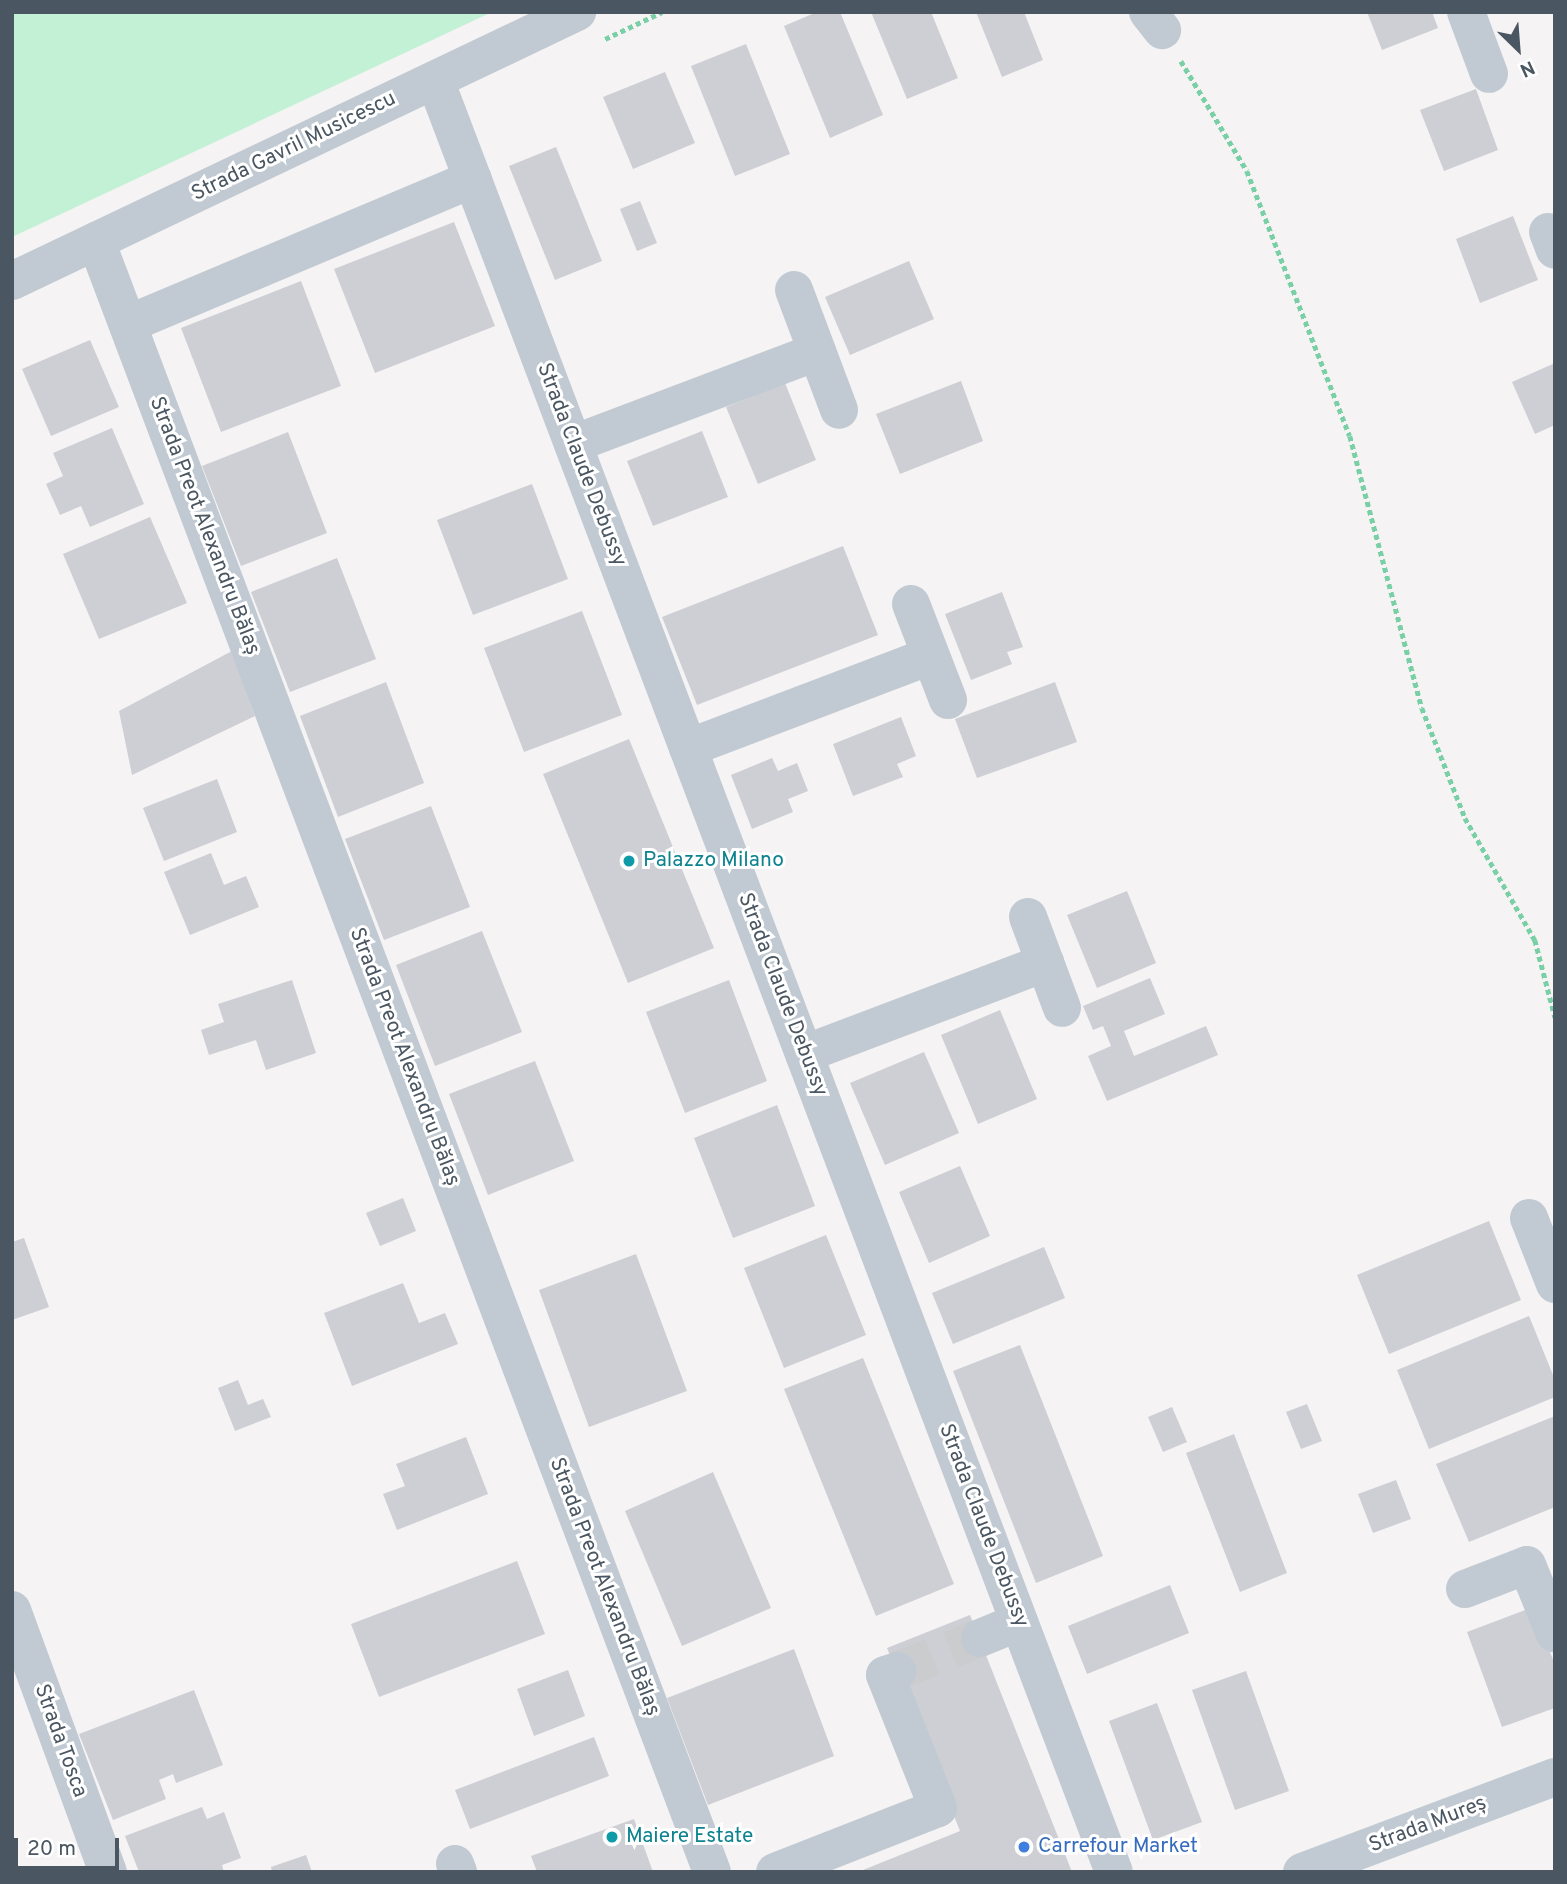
<!DOCTYPE html>
<html>
<head>
<meta charset="utf-8">
<style>
	body { margin:0 }
	#map { position:relative; width:1567px; height:1884px; overflow:hidden; background:#f5f3f3; font-family:Overpass,sans-serif }
	div>[style] { position:absolute }
	.green>* { inset:0; background:#c3f1d5 }
	.building>* { inset:0; background:#cdcfd5 }
	.minor-tunnel>* { height:38px; margin-top:-19px; transform-origin:0; background:repeating-linear-gradient(90deg,#caccce 0 38px,transparent 0 57px) }
	.path>* { height:4.5px; margin-top:-2.25px; transform-origin:0; background:repeating-linear-gradient(90deg,#7ad0a6 0 5px,transparent 0 8.5px) }
	.minor>* { height:38px; margin:-19px; padding:0 19px; transform-origin:19px; border-radius:19px; background:#c1cad2 }
	.dots>* { width:19px; height:19px; translate:-50% -50%; box-sizing:border-box; border:4px solid #fff; border-radius:50% }
	span { translate:-50% -50%; white-space:nowrap; text-align:center; line-height:1.15; -webkit-text-stroke:6px #fff; paint-order:stroke }
	.street-label { font-size:21px; color:#4a5661 }
	.culture-label { font-size:21px; color:#0d838f }
	.left { translate:0 -50%; text-align:left }
	.shop-label { font-size:21px; color:#366cbe }
	.frame { position:absolute; inset:0; border:14px solid #4a5661; pointer-events:none }
	.north { position:absolute; left:1483px; top:14px; width:70px; height:70px; -webkit-text-stroke:5px #fff; paint-order:stroke; rotate:155deg; font-size:19px; font-weight:700; line-height:28px; text-align:center; color:#4a5661 }
	.north::after { content:''; display:block; margin:auto; width:24px; height:32px; background:#4a5661; clip-path:polygon(50% 0,100% 100%,50% 72%,0 100%) }
	.scale { position:absolute; left:14px; top:1838px; width:105px; height:32px; box-sizing:border-box; border:4px solid #4a5661; border-top:0; padding-left:9px; font-size:21px; line-height:24px; white-space:nowrap; color:#4a5661; -webkit-text-stroke:5px #fff; paint-order:stroke }
</style>
</head>
<body>
<div id="map">
	<div class="green">
		<i style="clip-path:polygon(12px 12px,492px 12px,12px 237px)"></i>
	</div>
	<div class="building">
		<i style="clip-path:polygon(817px 12px,840px 12px,883px 115px,830px 138px,784px 26px)"></i>
		<i style="clip-path:polygon(871px 12px,931px 12px,958px 78px,907px 99px)"></i>
		<i style="clip-path:polygon(976px 12px,1024px 12px,1043px 60px,1002px 77px)"></i>
		<i style="clip-path:polygon(1367px 12px,1432px 12px,1438px 28px,1382px 50px)"></i>
		<i style="clip-path:polygon(746px 44px,790px 154px,735px 176px,691px 66px)"></i>
		<i style="clip-path:polygon(665px 72px,695px 143px,633px 169px,603px 97px)"></i>
		<i style="clip-path:polygon(1476px 89px,1498px 150px,1444px 171px,1420px 110px)"></i>
		<i style="clip-path:polygon(556px 147px,602px 261px,555px 280px,509px 166px)"></i>
		<i style="clip-path:polygon(640px 201px,657px 243px,637px 251px,620px 209px)"></i>
		<i style="clip-path:polygon(1513px 216px,1538px 280px,1480px 303px,1456px 239px)"></i>
		<i style="clip-path:polygon(454px 222px,495px 326px,375px 373px,334px 269px)"></i>
		<i style="clip-path:polygon(909px 261px,934px 319px,850px 355px,825px 297px)"></i>
		<i style="clip-path:polygon(301px 281px,341px 386px,221px 432px,181px 328px)"></i>
		<i style="clip-path:polygon(90px 340px,119px 407px,51px 436px,22px 369px)"></i>
		<i style="clip-path:polygon(1555px 363px,1555px 425px,1535px 434px,1512px 382px)"></i>
		<i style="clip-path:polygon(961px 381px,983px 441px,900px 474px,876px 414px)"></i>
		<i style="clip-path:polygon(785px 383px,816px 460px,758px 484px,726px 407px)"></i>
		<i style="clip-path:polygon(112px 428px,144px 504px,90px 527px,81px 506px,60px 515px,46px 484px,63px 476px,53px 453px)"></i>
		<i style="clip-path:polygon(702px 431px,728px 497px,653px 526px,627px 461px)"></i>
		<i style="clip-path:polygon(288px 432px,327px 533px,241px 566px,202px 466px)"></i>
		<i style="clip-path:polygon(532px 484px,568px 579px,473px 615px,437px 520px)"></i>
		<i style="clip-path:polygon(150px 517px,187px 603px,99px 639px,63px 554px)"></i>
		<i style="clip-path:polygon(843px 546px,878px 635px,697px 705px,662px 617px)"></i>
		<i style="clip-path:polygon(337px 558px,376px 659px,290px 692px,251px 592px)"></i>
		<i style="clip-path:polygon(1002px 592px,1023px 647px,1007px 652px,1012px 664px,971px 680px,945px 614px)"></i>
		<i style="clip-path:polygon(582px 611px,622px 715px,524px 752px,484px 648px)"></i>
		<i style="clip-path:polygon(232px 651px,255px 716px,132px 775px,119px 711px)"></i>
		<i style="clip-path:polygon(386px 682px,424px 783px,338px 817px,300px 716px)"></i>
		<i style="clip-path:polygon(1055px 682px,1077px 742px,977px 778px,955px 719px)"></i>
		<i style="clip-path:polygon(901px 717px,916px 756px,897px 764px,903px 777px,853px 796px,833px 744px)"></i>
		<i style="clip-path:polygon(629px 739px,714px 948px,628px 983px,543px 774px)"></i>
		<i style="clip-path:polygon(772px 758px,778px 771px,797px 763px,808px 791px,788px 799px,793px 812px,752px 829px,731px 775px)"></i>
		<i style="clip-path:polygon(217px 779px,237px 832px,164px 861px,143px 808px)"></i>
		<i style="clip-path:polygon(431px 806px,470px 907px,384px 940px,345px 839px)"></i>
		<i style="clip-path:polygon(211px 853px,224px 885px,246px 876px,259px 907px,190px 935px,164px 872px)"></i>
		<i style="clip-path:polygon(1127px 891px,1156px 963px,1097px 988px,1067px 915px)"></i>
		<i style="clip-path:polygon(482px 931px,522px 1032px,435px 1066px,396px 965px)"></i>
		<i style="clip-path:polygon(1150px 978px,1165px 1014px,1124px 1031px,1134px 1056px,1206px 1026px,1218px 1055px,1107px 1101px,1088px 1056px,1111px 1046px,1103px 1026px,1093px 1030px,1083px 1006px)"></i>
		<i style="clip-path:polygon(292px 980px,316px 1053px,266px 1070px,256px 1040px,209px 1055px,201px 1030px,224px 1022px,218px 1004px)"></i>
		<i style="clip-path:polygon(729px 980px,767px 1081px,685px 1113px,646px 1012px)"></i>
		<i style="clip-path:polygon(1000px 1010px,1037px 1099px,978px 1124px,941px 1035px)"></i>
		<i style="clip-path:polygon(924px 1052px,959px 1133px,885px 1165px,850px 1083px)"></i>
		<i style="clip-path:polygon(535px 1061px,574px 1161px,488px 1195px,449px 1094px)"></i>
		<i style="clip-path:polygon(777px 1105px,815px 1206px,733px 1238px,694px 1138px)"></i>
		<i style="clip-path:polygon(960px 1166px,990px 1236px,929px 1263px,899px 1192px)"></i>
		<i style="clip-path:polygon(403px 1198px,416px 1231px,380px 1246px,366px 1213px)"></i>
		<i style="clip-path:polygon(1489px 1221px,1521px 1300px,1389px 1354px,1357px 1275px)"></i>
		<i style="clip-path:polygon(826px 1235px,866px 1335px,784px 1368px,744px 1268px)"></i>
		<i style="clip-path:polygon(24px 1238px,49px 1307px,12px 1320px,12px 1242px)"></i>
		<i style="clip-path:polygon(1044px 1247px,1065px 1298px,953px 1344px,932px 1293px)"></i>
		<i style="clip-path:polygon(636px 1254px,687px 1391px,589px 1427px,539px 1290px)"></i>
		<i style="clip-path:polygon(403px 1283px,419px 1323px,445px 1313px,458px 1344px,352px 1386px,324px 1313px)"></i>
		<i style="clip-path:polygon(1529px 1316px,1555px 1380px,1555px 1397px,1429px 1449px,1397px 1370px)"></i>
		<i style="clip-path:polygon(1020px 1345px,1103px 1556px,1036px 1583px,953px 1371px)"></i>
		<i style="clip-path:polygon(863px 1358px,954px 1584px,876px 1616px,784px 1389px)"></i>
		<i style="clip-path:polygon(238px 1380px,248px 1405px,263px 1399px,271px 1417px,235px 1431px,218px 1388px)"></i>
		<i style="clip-path:polygon(1307px 1404px,1322px 1441px,1301px 1449px,1286px 1412px)"></i>
		<i style="clip-path:polygon(1172px 1407px,1187px 1442px,1163px 1452px,1148px 1417px)"></i>
		<i style="clip-path:polygon(1555px 1416px,1555px 1507px,1469px 1542px,1436px 1464px)"></i>
		<i style="clip-path:polygon(1234px 1434px,1287px 1573px,1240px 1592px,1186px 1453px)"></i>
		<i style="clip-path:polygon(466px 1437px,488px 1494px,397px 1530px,383px 1494px,405px 1486px,396px 1464px)"></i>
		<i style="clip-path:polygon(713px 1472px,771px 1608px,682px 1646px,625px 1511px)"></i>
		<i style="clip-path:polygon(1396px 1480px,1411px 1519px,1373px 1533px,1358px 1494px)"></i>
		<i style="clip-path:polygon(517px 1561px,545px 1634px,379px 1697px,351px 1624px)"></i>
		<i style="clip-path:polygon(1170px 1585px,1189px 1633px,1087px 1674px,1068px 1626px)"></i>
		<i style="clip-path:polygon(1533px 1607px,1555px 1665px,1555px 1708px,1502px 1727px,1467px 1632px)"></i>
		<i style="clip-path:polygon(970px 1615px,1072px 1872px,858px 1872px,960px 1831px,887px 1648px)"></i>
		<i style="clip-path:polygon(794px 1649px,834px 1756px,708px 1805px,667px 1698px)"></i>
		<i style="clip-path:polygon(568px 1670px,585px 1716px,534px 1736px,517px 1689px)"></i>
		<i style="clip-path:polygon(1246px 1671px,1289px 1791px,1235px 1810px,1192px 1690px)"></i>
		<i style="clip-path:polygon(194px 1690px,223px 1765px,176px 1783px,173px 1774px,159px 1780px,166px 1799px,113px 1820px,79px 1734px)"></i>
		<i style="clip-path:polygon(1157px 1703px,1202px 1822px,1153px 1840px,1109px 1721px)"></i>
		<i style="clip-path:polygon(594px 1737px,609px 1776px,470px 1829px,455px 1790px)"></i>
		<i style="clip-path:polygon(202px 1807px,207px 1819px,224px 1812px,241px 1858px,222px 1865px,224px 1872px,139px 1872px,125px 1836px)"></i>
		<i style="clip-path:polygon(634px 1819px,653px 1872px,537px 1872px,531px 1856px)"></i>
		<i style="clip-path:polygon(306px 1855px,312px 1872px,272px 1872px,271px 1867px)"></i>
	</div>
	<div class="minor-tunnel">
		<i style="left:897px;top:1671px;width:89px;rotate:-21.7deg"></i>
	</div>
	<div class="path">
		<i style="left:605px;top:39px;width:63px;rotate:-25.3deg"></i>
		<i style="left:1181px;top:61px;width:128px;rotate:59deg"></i>
		<i style="left:1247px;top:171px;width:284px;rotate:68.8deg"></i>
		<i style="left:1350px;top:436px;width:281px;rotate:75.2deg"></i>
		<i style="left:1422px;top:708px;width:118px;rotate:68.6deg"></i>
		<i style="left:1465px;top:818px;width:141px;rotate:60.2deg"></i>
		<i style="left:1535px;top:940px;width:80px;rotate:75.4deg"></i>
	</div>
	<div class="minor">
		<i style="left:1148px;top:12px;width:23px;rotate:52deg"></i>
		<i style="left:1466px;top:12px;width:66px;rotate:69.6deg"></i>
		<i style="left:435px;top:80px;width:1916px;rotate:69.25deg"></i>
		<i style="left:1548px;top:232px;width:19px;rotate:69deg"></i>
		<i style="left:96px;top:241px;width:1743px;rotate:69.31deg"></i>
		<i style="left:12px;top:281px;width:626px;rotate:-25.46deg"></i>
		<i style="left:794px;top:290px;width:128px;rotate:69.4deg"></i>
		<i style="left:128px;top:324px;width:374px;rotate:-22.8deg"></i>
		<i style="left:573px;top:444px;width:261px;rotate:-20.7deg"></i>
		<i style="left:911px;top:604px;width:103px;rotate:68.9deg"></i>
		<i style="left:688px;top:748px;width:259px;rotate:-20.8deg"></i>
		<i style="left:1028px;top:917px;width:97px;rotate:69.5deg"></i>
		<i style="left:804px;top:1054px;width:258px;rotate:-20.7deg"></i>
		<i style="left:1529px;top:1218px;width:71px;rotate:68.5deg"></i>
		<i style="left:1465px;top:1589px;width:66px;rotate:-21.2deg"></i>
		<i style="left:1527px;top:1565px;width:74px;rotate:67.9deg"></i>
		<i style="left:12px;top:1610px;width:279px;rotate:69.9deg"></i>
		<i style="left:980px;top:1638px;width:42px;rotate:-22.3deg"></i>
		<i style="left:455px;top:1864px;width:9px;rotate:69deg"></i>
		<i style="left:775px;top:1872px;width:175px;rotate:-21.4deg"></i>
		<i style="left:938px;top:1808px;width:143px;rotate:-111.7deg"></i>
		<i style="left:885px;top:1675px;width:13px;rotate:-18deg"></i>
		<i style="left:1302px;top:1872px;width:270px;rotate:-20.6deg"></i>
	</div>
	<div class="dots">
		<i style="left:629px;top:861px;background:#0f9aa8"></i>
		<i style="left:612px;top:1837px;background:#0f9aa8"></i>
		<i style="left:1024px;top:1847px;background:#3f7fe0"></i>
	</div>
	<div class="street-label">
		<span style="left:294px;top:147px;rotate:-26deg">Strada Gavril Musicescu</span>
		<span style="left:581px;top:465px;rotate:69deg">Strada Claude Debussy</span>
		<span style="left:204px;top:526px;rotate:69deg">Strada Preot Alexandru Bălaș</span>
		<span style="left:782px;top:995px;rotate:69deg">Strada Claude Debussy</span>
		<span style="left:404px;top:1057px;rotate:69deg">Strada Preot Alexandru Bălaș</span>
		<span style="left:983px;top:1526px;rotate:69deg">Strada Claude Debussy</span>
		<span style="left:604px;top:1587px;rotate:69deg">Strada Preot Alexandru Bălaș</span>
		<span style="left:60px;top:1741px;rotate:70deg">Strada Tosca</span>
		<span style="left:1428px;top:1825px;rotate:-21deg">Strada Mureș</span>
	</div>
	<div class="culture-label">
		<span class="left" style="left:643px;top:861px">Palazzo Milano</span>
		<span class="left" style="left:626px;top:1837px">Maiere Estate</span>
	</div>
	<div class="shop-label">
		<span class="left" style="left:1038px;top:1847px">Carrefour Market</span>
	</div>
	<div class="frame"></div>
	<div class="north">N</div>
	<div class="scale">20 m</div>
</div>
</body>
</html>
